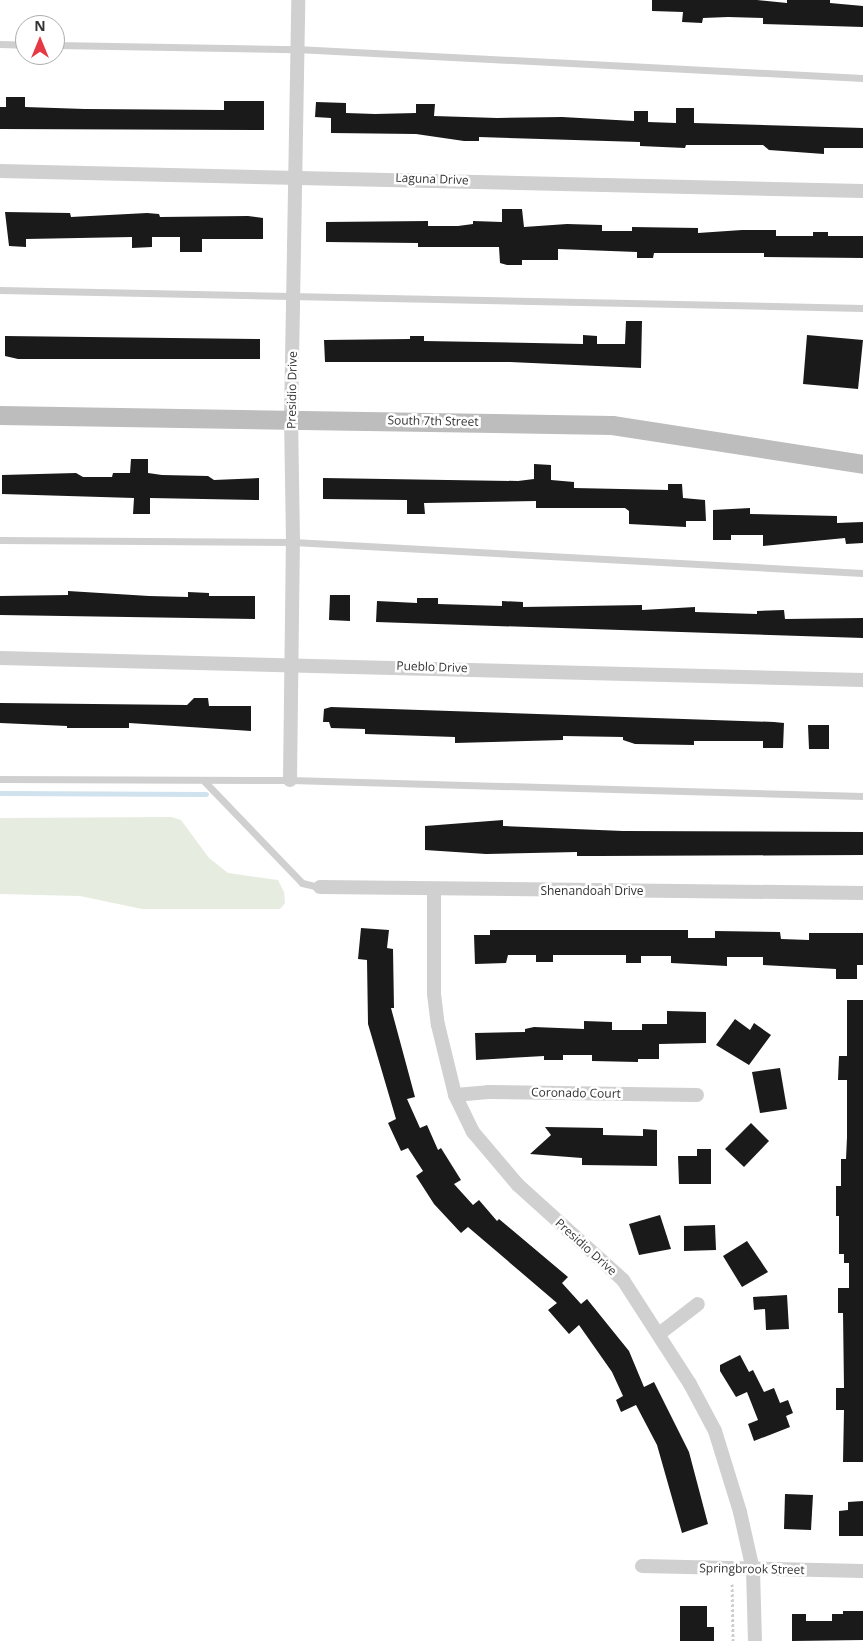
<!DOCTYPE html>
<html>
<head>
<meta charset="utf-8">
<style>
	body { margin:0 }
	#map { position:relative; width:863px; height:1641px; overflow:hidden; background:#fff; font-family:"Open Sans",sans-serif }
	div>[style] { position:absolute }
	.green>* { inset:0; background:#e6ecdf }
	.stream>* { height:5px; margin:-2.5px; padding:0 2.5px; transform-origin:2.5px; border-radius:2.5px; background:#cfe2ee }
	.building>* { inset:0; background:#1a1a1a }
	.path>* { height:3px; margin-top:-1.5px; transform-origin:0; background:repeating-linear-gradient(90deg,#cdcdcd 0 2.5px,transparent 0 5px) }
	.lane>* { height:7px; margin:-3.5px; padding:0 3.5px; transform-origin:3.5px; border-radius:3.5px; background:#d0d0d0 }
	.street>* { height:14px; margin:-7px; padding:0 7px; transform-origin:7px; border-radius:7px; background:#d0d0d0 }
	.secondary>* { height:19px; margin:-9.5px; padding:0 9.5px; transform-origin:9.5px; border-radius:9.5px; background:#bdbdbd }
	span { translate:-50% -50%; white-space:nowrap; text-align:center; line-height:1.15; -webkit-text-stroke:5px #fff; paint-order:stroke }
	.street-label { font-size:12px; color:#333 }
	.north { position:absolute; left:15px; top:15px; width:50px; height:50px; box-sizing:border-box; background:#fff; border:1px solid #adadad; border-radius:50%; rotate:0deg; font-size:14px; font-weight:700; line-height:20px; text-align:center; color:#333 }
	.north::after { content:''; display:block; margin:auto; width:18px; height:22px; background:#e63946; clip-path:polygon(50% 0,100% 100%,50% 72%,0 100%) }
</style>
</head>
<body>
<div id="map">
	<div class="green">
		<i style="clip-path:polygon(171px 817px,181px 820px,209px 858px,228px 873px,278px 880px,284px 892px,285px 903px,280px 909px,142px 909px,80px 896px,0 894px,0 818px)"></i>
	</div>
	<div class="stream">
		<i style="left:0;top:793px;width:206px;rotate:0.3deg"></i>
	</div>
	<div class="building">
		<i style="clip-path:polygon(652px 0,757px 0,787px 3px,787px 0,830px 0,830px 3px,863px 6px,863px 27px,763px 24px,763px 18px,728px 17px,703px 18px,702px 23px,682px 22px,683px 12px,652px 11px)"></i>
		<i style="clip-path:polygon(6px 97px,25px 97px,25px 107px,85px 109px,224px 110px,224px 101px,264px 101px,264px 130px,0 129px,0 107px,6px 107px)"></i>
		<i style="clip-path:polygon(316px 102px,346px 103px,346px 113px,375px 114px,416px 113px,416px 104px,435px 104px,434px 116px,497px 118px,562px 117px,634px 121px,634px 111px,648px 111px,648px 122px,676px 123px,676px 108px,694px 108px,694px 123px,863px 128px,863px 148px,824px 148px,824px 154px,769px 150px,763px 145px,686px 145px,685px 148px,640px 146px,640px 142px,479px 137px,479px 141px,464px 141px,416px 134px,331px 133px,331px 118px,315px 117px)"></i>
		<i style="clip-path:polygon(502px 209px,522px 209px,524px 227px,567px 224px,602px 225px,602px 231px,632px 231px,632px 227px,698px 228px,698px 233px,742px 230px,776px 230px,776px 236px,813px 236px,813px 232px,828px 232px,828px 236px,863px 236px,863px 258px,764px 257px,764px 253px,654px 253px,653px 258px,637px 258px,637px 252px,558px 249px,558px 260px,522px 260px,522px 265px,507px 265px,500px 263px,499px 247px,418px 247px,418px 243px,326px 242px,326px 222px,428px 221px,428px 226px,458px 226px,473px 224px,473px 221px,502px 222px)"></i>
		<i style="clip-path:polygon(5px 212px,70px 213px,71px 217px,147px 213px,159px 214px,160px 217px,248px 216px,263px 218px,263px 239px,202px 239px,202px 252px,180px 252px,180px 237px,152px 237px,152px 247px,132px 248px,132px 237px,26px 239px,26px 247px,9px 246px)"></i>
		<i style="clip-path:polygon(626px 321px,642px 321px,641px 368px,510px 362px,325px 362px,324px 340px,410px 339px,410px 336px,424px 336px,424px 341px,583px 344px,583px 335px,597px 336px,597px 344px,625px 344px)"></i>
		<i style="clip-path:polygon(807px 335px,863px 340px,858px 389px,803px 384px)"></i>
		<i style="clip-path:polygon(5px 336px,260px 339px,260px 359px,18px 359px,5px 356px)"></i>
		<i style="clip-path:polygon(131px 459px,148px 459px,148px 473px,162px 475px,208px 476px,214px 480px,259px 478px,259px 500px,150px 498px,150px 514px,133px 514px,134px 498px,2px 494px,2px 475px,76px 473px,83px 477px,112px 477px,113px 473px,130px 473px)"></i>
		<i style="clip-path:polygon(534px 464px,551px 465px,551px 480px,574px 482px,574px 488px,668px 490px,668px 484px,682px 484px,683px 498px,705px 500px,706px 521px,686px 521px,686px 527px,629px 524px,629px 511px,625px 508px,536px 508px,536px 501px,424px 503px,425px 514px,407px 514px,407px 500px,323px 499px,323px 478px,518px 481px,534px 479px)"></i>
		<i style="clip-path:polygon(750px 508px,750px 514px,837px 516px,837px 523px,863px 522px,863px 543px,846px 544px,845px 538px,763px 546px,763px 535px,731px 535px,731px 540px,713px 540px,713px 510px)"></i>
		<i style="clip-path:polygon(68px 591px,149px 596px,188px 597px,188px 592px,209px 593px,209px 596px,255px 596px,255px 619px,0 615px,0 596px,68px 595px)"></i>
		<i style="clip-path:polygon(330px 595px,350px 595px,350px 621px,329px 620px)"></i>
		<i style="clip-path:polygon(417px 598px,438px 598px,438px 604px,502px 606px,502px 601px,523px 602px,523px 607px,642px 605px,642px 610px,695px 607px,695px 612px,757px 614px,757px 611px,784px 610px,785px 619px,863px 618px,863px 638px,376px 622px,377px 601px,417px 603px)"></i>
		<i style="clip-path:polygon(194px 698px,208px 698px,209px 706px,251px 706px,251px 731px,129px 723px,129px 728px,67px 728px,67px 726px,0 723px,0 703px,187px 705px)"></i>
		<i style="clip-path:polygon(331px 707px,774px 722px,784px 723px,783px 748px,763px 748px,763px 741px,694px 741px,694px 745px,635px 744px,623px 740px,623px 737px,563px 736px,563px 740px,455px 743px,455px 737px,365px 734px,365px 729px,331px 728px,329px 722px,323px 722px,324px 709px)"></i>
		<i style="clip-path:polygon(808px 725px,829px 725px,829px 749px,809px 749px)"></i>
		<i style="clip-path:polygon(503px 820px,503px 826px,623px 831px,863px 832px,863px 855px,597px 856px,577px 856px,577px 852px,486px 854px,425px 850px,425px 826px)"></i>
		<i style="clip-path:polygon(361px 928px,389px 930px,387px 948px,393px 949px,394px 1008px,391px 1008px,415px 1097px,407px 1099px,420px 1128px,427px 1125px,438px 1150px,441px 1148px,461px 1180px,454px 1184px,473px 1205px,479px 1200px,497px 1221px,499px 1219px,568px 1277px,562px 1283px,581px 1304px,587px 1299px,629px 1351px,644px 1387px,654px 1382px,689px 1452px,708px 1524px,682px 1533px,657px 1445px,636px 1405px,621px 1412px,616px 1400px,623px 1396px,612px 1372px,579px 1325px,569px 1334px,548px 1310px,557px 1303px,468px 1227px,461px 1233px,434px 1204px,416px 1176px,423px 1171px,408px 1148px,401px 1151px,388px 1123px,396px 1119px,368px 1024px,367px 960px,358px 959px)"></i>
		<i style="clip-path:polygon(490px 930px,688px 930px,688px 938px,715px 938px,715px 931px,780px 932px,781px 939px,809px 940px,809px 933px,863px 933px,863px 965px,857px 965px,857px 979px,836px 979px,836px 969px,763px 965px,763px 957px,727px 957px,727px 966px,671px 963px,671px 956px,641px 956px,641px 963px,626px 963px,626px 955px,553px 955px,553px 962px,536px 962px,536px 955px,508px 955px,506px 963px,475px 964px,474px 935px,490px 935px)"></i>
		<i style="clip-path:polygon(847px 1000px,863px 1000px,863px 1462px,843px 1462px,844px 1410px,836px 1410px,836px 1388px,844px 1388px,843px 1313px,838px 1313px,838px 1288px,849px 1288px,849px 1263px,844px 1263px,844px 1254px,839px 1254px,839px 1216px,836px 1216px,836px 1186px,841px 1186px,841px 1159px,846px 1159px,847px 1137px,847px 1080px,838px 1080px,839px 1056px,847px 1056px)"></i>
		<i style="clip-path:polygon(667px 1011px,706px 1012px,706px 1043px,659px 1044px,659px 1059px,638px 1059px,638px 1062px,592px 1061px,592px 1055px,563px 1055px,563px 1060px,544px 1060px,544px 1056px,476px 1060px,475px 1033px,525px 1032px,525px 1029px,534px 1027px,584px 1029px,584px 1021px,612px 1022px,612px 1030px,642px 1030px,642px 1024px,667px 1024px)"></i>
		<i style="clip-path:polygon(735px 1019px,750px 1030px,754px 1023px,771px 1035px,749px 1065px,716px 1045px)"></i>
		<i style="clip-path:polygon(780px 1068px,787px 1109px,760px 1113px,752px 1072px)"></i>
		<i style="clip-path:polygon(751px 1123px,769px 1141px,744px 1167px,725px 1149px)"></i>
		<i style="clip-path:polygon(545px 1127px,603px 1128px,603px 1135px,643px 1136px,643px 1129px,657px 1130px,657px 1166px,582px 1165px,582px 1158px,530px 1154px,551px 1135px)"></i>
		<i style="clip-path:polygon(697px 1149px,711px 1149px,711px 1184px,679px 1184px,678px 1156px,697px 1156px)"></i>
		<i style="clip-path:polygon(660px 1215px,671px 1249px,639px 1255px,629px 1224px)"></i>
		<i style="clip-path:polygon(715px 1225px,716px 1250px,684px 1251px,684px 1226px)"></i>
		<i style="clip-path:polygon(747px 1241px,768px 1272px,742px 1287px,723px 1256px)"></i>
		<i style="clip-path:polygon(787px 1295px,789px 1329px,766px 1330px,765px 1309px,754px 1310px,753px 1297px)"></i>
		<i style="clip-path:polygon(740px 1355px,749px 1372px,753px 1370px,764px 1392px,774px 1388px,780px 1403px,788px 1400px,793px 1413px,786px 1416px,790px 1427px,754px 1441px,748px 1424px,758px 1420px,747px 1392px,736px 1397px,720px 1371px,720px 1365px)"></i>
		<i style="clip-path:polygon(785px 1494px,813px 1495px,811px 1530px,784px 1529px)"></i>
		<i style="clip-path:polygon(863px 1501px,863px 1536px,839px 1536px,839px 1511px,848px 1510px,848px 1502px)"></i>
		<i style="clip-path:polygon(680px 1606px,707px 1606px,707px 1627px,714px 1627px,714px 1641px,680px 1641px)"></i>
		<i style="clip-path:polygon(843px 1611px,863px 1611px,863px 1640px,792px 1641px,792px 1614px,806px 1614px,806px 1621px,832px 1621px,832px 1614px,843px 1614px)"></i>
	</div>
	<div class="path">
		<i style="left:732px;top:1584px;width:57px;rotate:89deg"></i>
	</div>
	<div class="lane">
		<i style="left:0;top:44px;width:25px;rotate:2deg"></i>
		<i style="left:55px;top:45px;width:241px;rotate:1deg"></i>
		<i style="left:296px;top:49px;width:568px;rotate:2.93deg"></i>
		<i style="left:0;top:290px;width:863px;rotate:1.19deg"></i>
		<i style="left:0;top:540px;width:293px;rotate:0.4deg"></i>
		<i style="left:293px;top:542px;width:571px;rotate:3.11deg"></i>
		<i style="left:0;top:779px;width:290px;rotate:0.2deg"></i>
		<i style="left:290px;top:780px;width:573px;rotate:1.6deg"></i>
		<i style="left:204px;top:781px;width:141px;rotate:46.1deg"></i>
		<i style="left:302px;top:883px;width:18px;rotate:13deg"></i>
	</div>
	<div class="street">
		<i style="left:0;top:171px;width:863px;rotate:1.33deg"></i>
		<i style="left:0;top:658px;width:863px;rotate:1.46deg"></i>
		<i style="left:290px;top:780px;width:238px;rotate:-89.3deg"></i>
		<i style="left:293px;top:542px;width:123px;rotate:-90.9deg"></i>
		<i style="left:291px;top:419px;width:419px;rotate:-89deg"></i>
		<i style="left:320px;top:887px;width:543px;rotate:0.63deg"></i>
		<i style="left:434px;top:889px;width:105px;rotate:90deg"></i>
		<i style="left:434px;top:994px;width:31px;rotate:83deg"></i>
		<i style="left:438px;top:1025px;width:72px;rotate:76.3deg"></i>
		<i style="left:455px;top:1095px;width:41px;rotate:64.1deg"></i>
		<i style="left:473px;top:1132px;width:70px;rotate:49.7deg"></i>
		<i style="left:518px;top:1185px;width:142px;rotate:42.1deg"></i>
		<i style="left:623px;top:1280px;width:124px;rotate:57.2deg"></i>
		<i style="left:690px;top:1384px;width:53px;rotate:62deg"></i>
		<i style="left:715px;top:1431px;width:85px;rotate:72.8deg"></i>
		<i style="left:740px;top:1512px;width:59px;rotate:77.4deg"></i>
		<i style="left:753px;top:1570px;width:71px;rotate:88.4deg"></i>
		<i style="left:455px;top:1095px;width:33px;rotate:-5deg"></i>
		<i style="left:488px;top:1092px;width:209px;rotate:0.8deg"></i>
		<i style="left:659px;top:1334px;width:49px;rotate:-37.6deg"></i>
		<i style="left:642px;top:1566px;width:221px;rotate:1.3deg"></i>
	</div>
	<div class="secondary">
		<i style="left:0;top:415px;width:612px;rotate:0.94deg"></i>
		<i style="left:612px;top:425px;width:254px;rotate:8.8deg"></i>
	</div>
	<div class="street-label">
		<span style="left:432px;top:179px;rotate:2deg">Laguna Drive</span>
		<span style="left:292px;top:390px;rotate:-89deg">Presidio Drive</span>
		<span style="left:433px;top:421px;rotate:1deg">South 7th Street</span>
		<span style="left:432px;top:667px;rotate:2deg">Pueblo Drive</span>
		<span style="left:592px;top:891px">Shenandoah Drive</span>
		<span style="left:576px;top:1093px;rotate:1deg">Coronado Court</span>
		<span style="left:586px;top:1247px;rotate:42deg">Presidio Drive</span>
		<span style="left:752px;top:1569px;rotate:1deg">Springbrook Street</span>
	</div>
	<div class="north">N</div>
</div>
</body>
</html>
